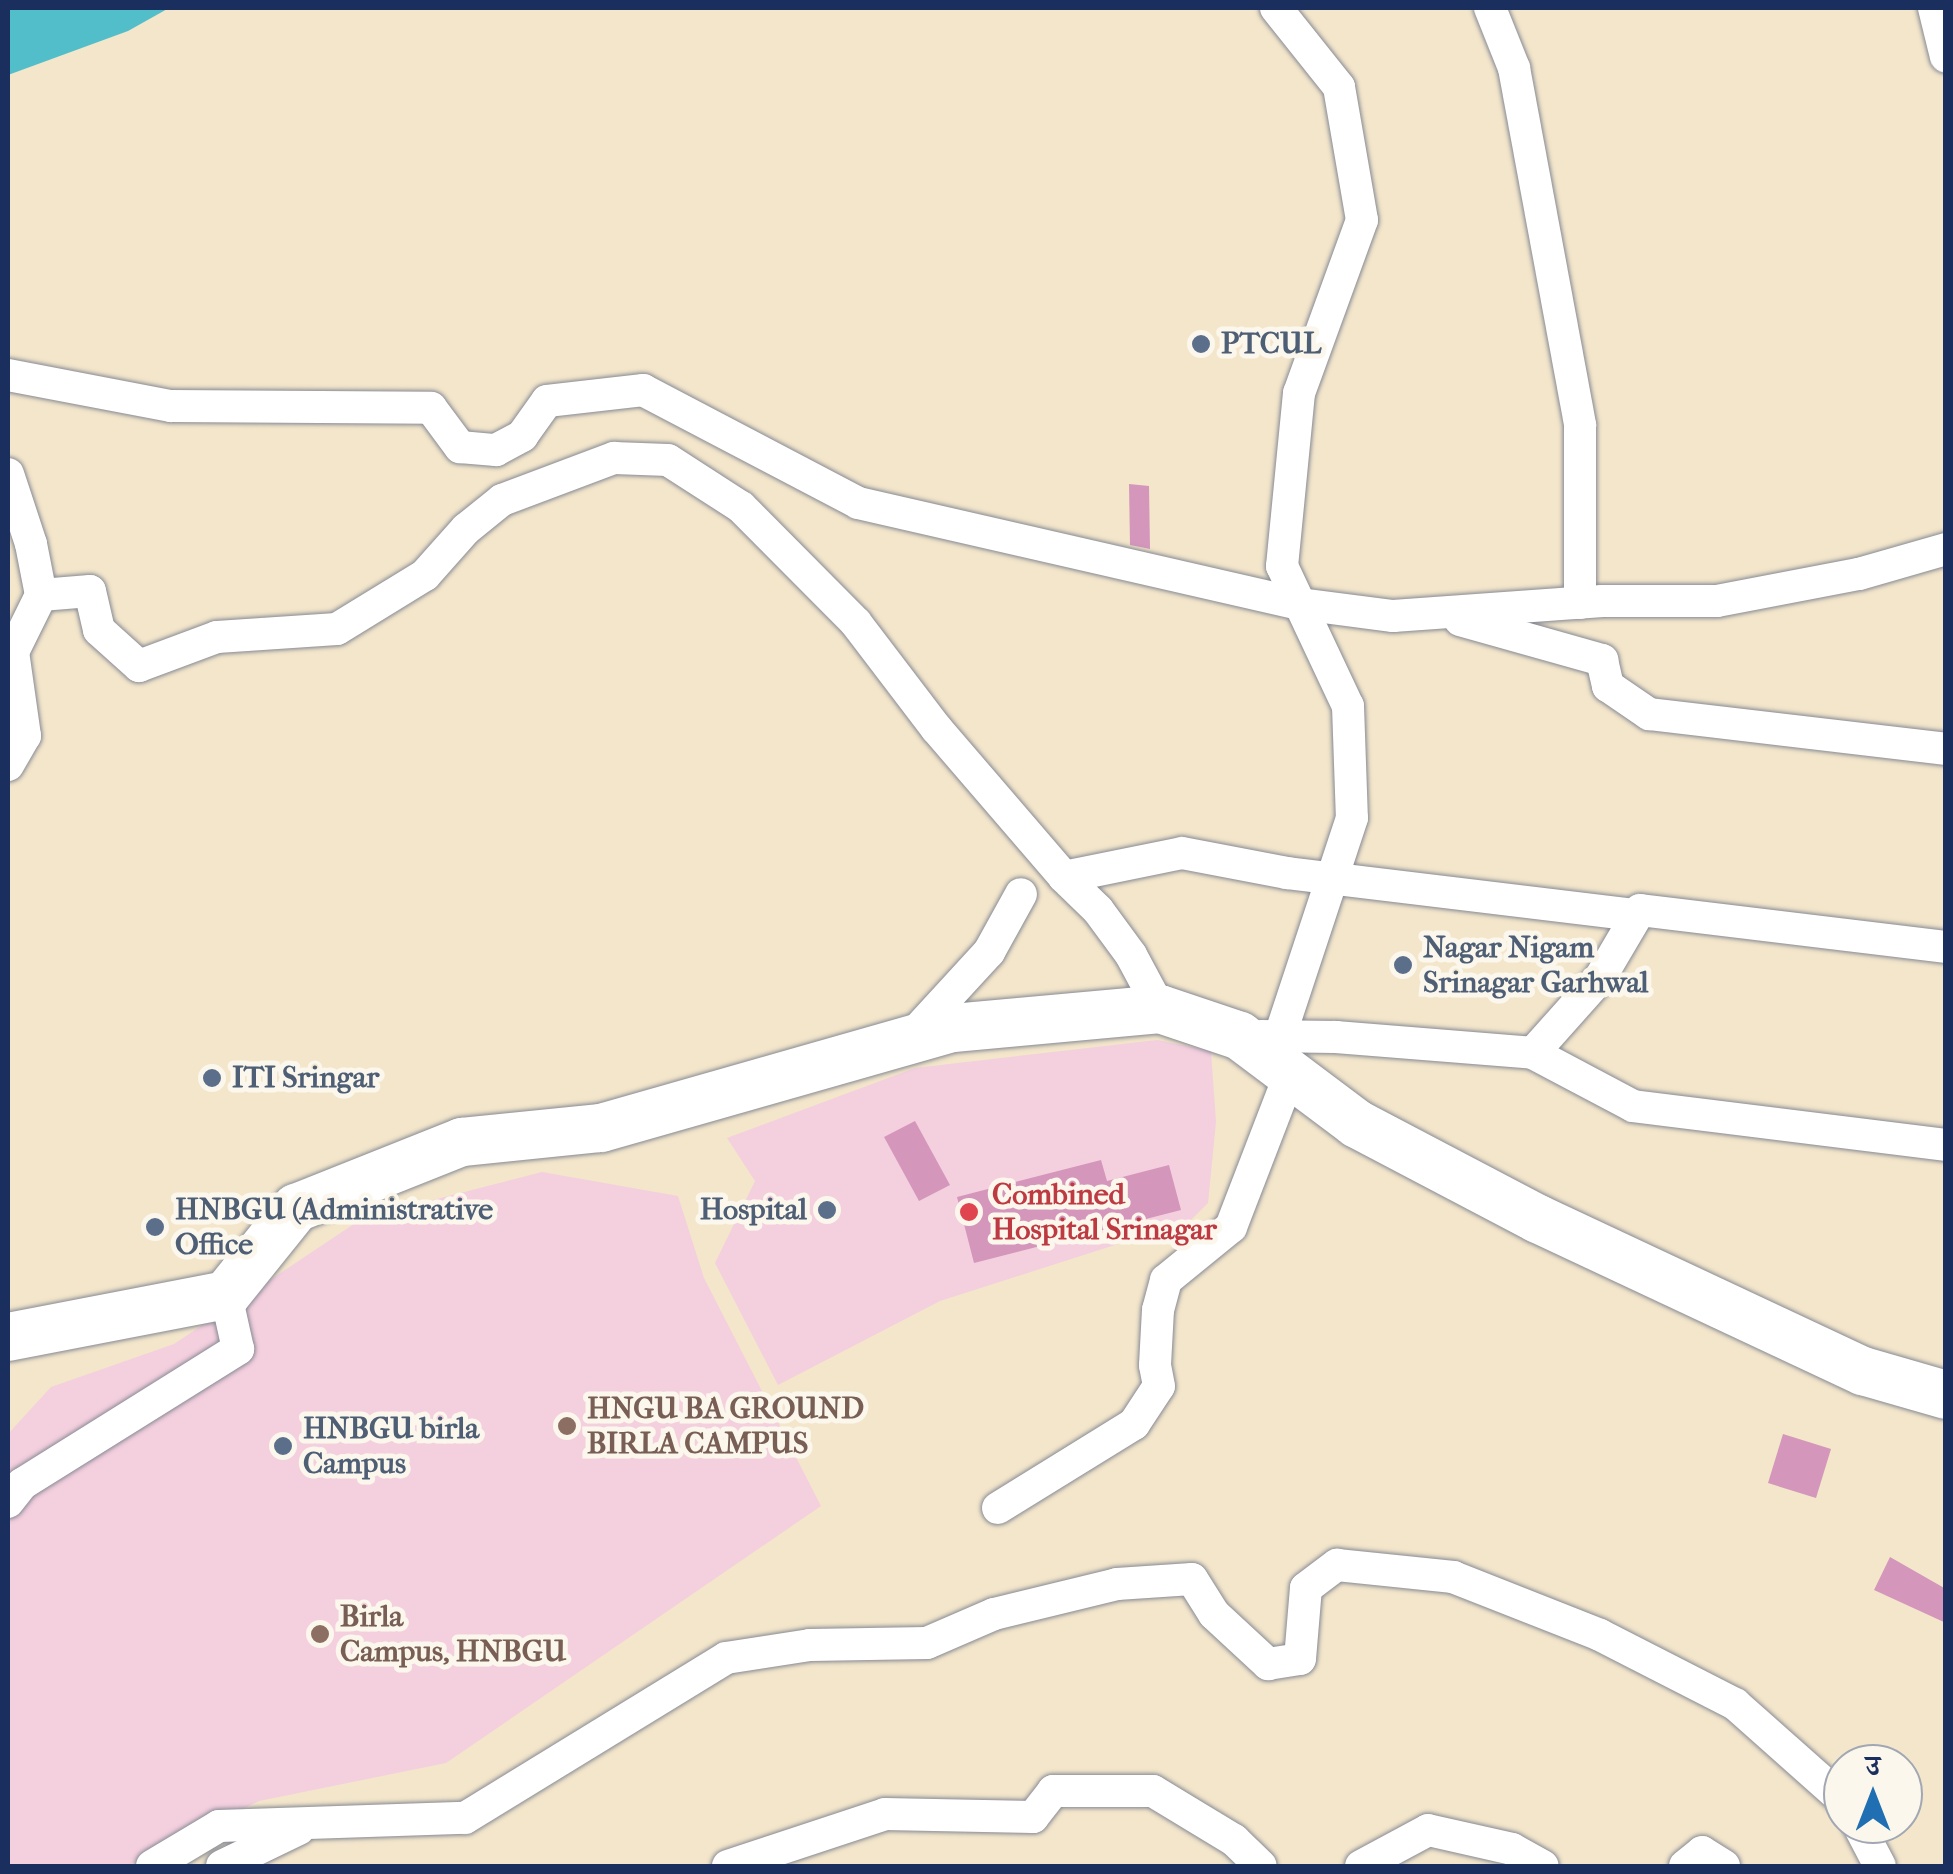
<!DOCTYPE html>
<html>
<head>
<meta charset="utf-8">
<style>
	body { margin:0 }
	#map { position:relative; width:1953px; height:1874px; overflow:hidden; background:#f3e6cb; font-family:"IM FELL French Canon","Noto Serif Devanagari",serif }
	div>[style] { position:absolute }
	.built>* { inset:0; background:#f4cfde }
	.water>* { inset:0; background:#51beca }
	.building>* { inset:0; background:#d496bb }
	.roads { filter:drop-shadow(0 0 2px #878a94) drop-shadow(0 0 2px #878a94) }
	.minor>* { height:32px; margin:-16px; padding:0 16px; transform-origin:16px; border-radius:16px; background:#fff }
	.highway>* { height:48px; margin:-24px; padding:0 24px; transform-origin:24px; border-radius:24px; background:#fff }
	.dots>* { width:28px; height:28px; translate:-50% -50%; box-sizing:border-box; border:5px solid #fbf7ec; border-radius:50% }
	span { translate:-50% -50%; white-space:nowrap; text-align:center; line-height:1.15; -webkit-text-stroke:10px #fbf7ec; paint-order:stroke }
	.service-label { font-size:30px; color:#4e5e75; font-weight:700 }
	.left { translate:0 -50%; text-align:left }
	.right { translate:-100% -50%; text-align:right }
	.health-label { font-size:30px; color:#be3a42; font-weight:700 }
	.education-label { font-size:30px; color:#785e54; font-weight:700 }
	.frame { position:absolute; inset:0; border:10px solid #1b2f5e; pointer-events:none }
	.north { position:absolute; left:1823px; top:1744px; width:100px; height:100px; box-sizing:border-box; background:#fbf7ec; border:2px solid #a1a7b3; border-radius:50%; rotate:0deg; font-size:28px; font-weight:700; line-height:40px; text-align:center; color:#1b2f5e }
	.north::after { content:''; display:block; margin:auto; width:35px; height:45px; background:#1f6fb2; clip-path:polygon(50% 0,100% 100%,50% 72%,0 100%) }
</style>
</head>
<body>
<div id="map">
	<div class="built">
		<i style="clip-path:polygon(1157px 1040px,1211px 1051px,1216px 1122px,1208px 1203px,1190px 1221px,940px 1301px,778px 1385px,715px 1263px,755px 1181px,727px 1138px,915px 1068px)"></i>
		<i style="clip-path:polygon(542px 1172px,678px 1196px,704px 1278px,821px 1506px,446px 1763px,259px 1801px,127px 1866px,8px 1866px,8px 1434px,51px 1387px,174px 1344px,363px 1218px)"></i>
	</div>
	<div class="water">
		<i style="clip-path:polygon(8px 8px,169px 8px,128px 31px,8px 75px)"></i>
	</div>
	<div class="building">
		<i style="clip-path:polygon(1129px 484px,1149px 486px,1150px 549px,1130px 545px)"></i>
		<i style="clip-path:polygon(915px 1121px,950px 1185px,919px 1201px,884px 1137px)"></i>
		<i style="clip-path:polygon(1101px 1160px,1107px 1181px,1169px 1165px,1181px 1210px,974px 1263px,957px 1197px)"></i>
		<i style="clip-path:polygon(1783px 1434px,1831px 1449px,1816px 1498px,1768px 1483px)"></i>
		<i style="clip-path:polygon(1890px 1557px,1946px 1589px,1946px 1623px,1874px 1590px)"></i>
	</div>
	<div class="roads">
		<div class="minor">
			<i style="left:1276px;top:8px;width:101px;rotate:51.4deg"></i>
			<i style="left:1339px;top:87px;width:135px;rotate:80.2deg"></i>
			<i style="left:1362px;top:220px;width:184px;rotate:110deg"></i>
			<i style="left:1299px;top:393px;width:174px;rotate:95.6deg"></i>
			<i style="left:1282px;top:566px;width:155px;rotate:64.8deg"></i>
			<i style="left:1348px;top:706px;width:112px;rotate:88deg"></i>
			<i style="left:1352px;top:818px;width:230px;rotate:108.3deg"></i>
			<i style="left:1490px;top:8px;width:65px;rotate:68.2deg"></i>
			<i style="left:1514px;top:68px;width:363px;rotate:79.5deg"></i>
			<i style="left:1580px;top:425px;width:178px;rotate:90deg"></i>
			<i style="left:1934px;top:8px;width:50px;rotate:76.2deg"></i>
			<i style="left:8px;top:375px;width:166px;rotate:10.8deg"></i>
			<i style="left:171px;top:406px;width:260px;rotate:0.4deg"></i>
			<i style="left:431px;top:408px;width:49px;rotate:53.4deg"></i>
			<i style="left:460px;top:447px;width:36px;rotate:5deg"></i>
			<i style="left:496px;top:450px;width:30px;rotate:-28deg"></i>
			<i style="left:522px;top:436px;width:43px;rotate:-54.5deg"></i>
			<i style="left:547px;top:401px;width:97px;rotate:-6.5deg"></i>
			<i style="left:643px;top:390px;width:243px;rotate:27.7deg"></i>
			<i style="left:858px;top:503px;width:453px;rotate:12.9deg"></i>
			<i style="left:1300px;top:604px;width:94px;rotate:7.4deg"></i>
			<i style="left:1393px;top:616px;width:210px;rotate:-4.1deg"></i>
			<i style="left:1602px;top:601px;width:115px"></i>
			<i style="left:1717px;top:601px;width:145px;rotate:-10.8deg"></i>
			<i style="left:1859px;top:574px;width:91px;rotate:-16deg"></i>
			<i style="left:8px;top:474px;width:74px;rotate:71.8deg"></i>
			<i style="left:31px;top:544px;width:52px;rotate:78.9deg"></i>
			<i style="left:41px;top:595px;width:49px;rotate:-4.7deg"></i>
			<i style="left:90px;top:591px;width:40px;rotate:77deg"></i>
			<i style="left:99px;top:630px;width:54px;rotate:42deg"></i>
			<i style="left:139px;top:666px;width:83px;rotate:-20.4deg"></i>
			<i style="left:217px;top:637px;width:120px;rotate:-3.8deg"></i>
			<i style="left:337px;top:629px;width:103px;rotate:-31.5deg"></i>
			<i style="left:425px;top:575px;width:62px;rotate:-48.3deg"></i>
			<i style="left:466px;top:529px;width:46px;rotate:-38.9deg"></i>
			<i style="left:502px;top:500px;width:120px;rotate:-20.6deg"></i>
			<i style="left:614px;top:458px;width:54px;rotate:2.1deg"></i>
			<i style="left:668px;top:460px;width:87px;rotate:32.8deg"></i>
			<i style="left:741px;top:507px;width:163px;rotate:45.2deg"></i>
			<i style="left:856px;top:623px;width:132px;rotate:52.7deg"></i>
			<i style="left:936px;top:728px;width:196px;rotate:49.3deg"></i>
			<i style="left:1064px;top:877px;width:47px;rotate:44.1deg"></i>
			<i style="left:1098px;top:910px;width:56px;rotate:53.7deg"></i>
			<i style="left:1131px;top:955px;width:61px;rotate:61.8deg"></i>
			<i style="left:1460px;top:620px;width:148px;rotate:15.7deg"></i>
			<i style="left:1602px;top:660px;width:27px;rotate:77deg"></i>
			<i style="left:1608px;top:686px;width:50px;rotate:34.3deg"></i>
			<i style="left:1649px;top:714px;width:299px;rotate:6.7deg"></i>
			<i style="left:8px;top:765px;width:34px;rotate:-60deg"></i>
			<i style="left:25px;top:736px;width:85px;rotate:-98.1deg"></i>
			<i style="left:13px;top:652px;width:64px;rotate:-63.8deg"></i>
			<i style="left:1064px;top:877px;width:120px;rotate:-11.5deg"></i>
			<i style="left:1182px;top:853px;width:107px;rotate:10.8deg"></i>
			<i style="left:1287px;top:873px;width:352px;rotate:6.9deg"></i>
			<i style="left:1261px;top:1036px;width:75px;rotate:0.8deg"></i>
			<i style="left:1336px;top:1037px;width:198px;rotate:4.6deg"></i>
			<i style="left:1533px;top:1053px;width:113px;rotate:27.9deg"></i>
			<i style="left:1633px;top:1106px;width:315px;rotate:7.1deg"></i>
			<i style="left:908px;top:1040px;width:120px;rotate:-47.4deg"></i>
			<i style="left:989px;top:952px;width:66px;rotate:-61.1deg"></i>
			<i style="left:1533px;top:1053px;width:101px;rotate:-48.2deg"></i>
			<i style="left:1600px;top:978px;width:79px;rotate:-59.5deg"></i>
			<i style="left:1640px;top:910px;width:308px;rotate:6.9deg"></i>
			<i style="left:8px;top:1502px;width:23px;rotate:-52deg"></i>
			<i style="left:22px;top:1484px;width:255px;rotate:-32deg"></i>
			<i style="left:238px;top:1349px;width:55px;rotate:-102.5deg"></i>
			<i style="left:998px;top:1508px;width:160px;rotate:-31.7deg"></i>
			<i style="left:1134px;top:1424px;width:45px;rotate:-56.7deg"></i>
			<i style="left:1159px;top:1386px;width:21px;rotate:-101deg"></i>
			<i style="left:1155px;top:1365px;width:55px;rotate:-86.9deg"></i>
			<i style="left:1158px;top:1310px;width:31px;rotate:-75deg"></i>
			<i style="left:1166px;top:1280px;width:84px;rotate:-39.2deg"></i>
			<i style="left:1231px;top:1227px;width:164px;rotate:-68.9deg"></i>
			<i style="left:1858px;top:1824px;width:47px;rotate:62.4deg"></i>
			<i style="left:152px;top:1866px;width:78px;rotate:-30.8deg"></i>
			<i style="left:219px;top:1826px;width:246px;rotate:-1.9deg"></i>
			<i style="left:465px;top:1818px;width:306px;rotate:-31.5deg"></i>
			<i style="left:726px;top:1658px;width:85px;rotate:-8.8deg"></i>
			<i style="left:810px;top:1645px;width:117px;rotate:-1deg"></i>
			<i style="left:927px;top:1643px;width:73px;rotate:-23.4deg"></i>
			<i style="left:994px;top:1614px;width:127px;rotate:-13.7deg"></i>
			<i style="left:1117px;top:1584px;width:75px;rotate:-3.8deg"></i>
			<i style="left:1192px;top:1579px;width:41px;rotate:57.8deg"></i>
			<i style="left:1214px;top:1614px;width:74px;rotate:42.8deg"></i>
			<i style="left:1268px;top:1664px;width:32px;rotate:-9deg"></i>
			<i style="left:1300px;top:1659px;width:71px;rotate:-85.2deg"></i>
			<i style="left:1306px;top:1588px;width:39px;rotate:-37deg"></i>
			<i style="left:1337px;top:1565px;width:117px;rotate:5.9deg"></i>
			<i style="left:1453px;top:1577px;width:158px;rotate:21.5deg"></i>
			<i style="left:1600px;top:1635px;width:152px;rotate:27.1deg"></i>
			<i style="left:1735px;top:1704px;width:144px;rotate:41.6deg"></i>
			<i style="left:222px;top:1866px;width:85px;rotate:-25.7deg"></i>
			<i style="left:728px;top:1866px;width:165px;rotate:-18.3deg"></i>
			<i style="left:885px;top:1814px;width:148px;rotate:1.2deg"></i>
			<i style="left:1033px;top:1817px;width:33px;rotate:-52deg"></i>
			<i style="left:1053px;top:1791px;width:100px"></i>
			<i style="left:1153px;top:1791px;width:95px;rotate:31.2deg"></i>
			<i style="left:1234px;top:1840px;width:37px;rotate:44deg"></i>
			<i style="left:1361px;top:1866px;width:76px;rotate:-28.2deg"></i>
			<i style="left:1428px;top:1830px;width:86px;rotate:12.7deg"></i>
			<i style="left:1512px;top:1849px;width:35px;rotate:29deg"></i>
			<i style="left:1685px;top:1866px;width:22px;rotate:-39deg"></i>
			<i style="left:1702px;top:1852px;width:26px;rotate:32deg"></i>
		</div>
		<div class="highway">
			<i style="left:8px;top:1337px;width:222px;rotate:-10.9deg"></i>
			<i style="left:226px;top:1295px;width:112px;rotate:-51.2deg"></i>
			<i style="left:296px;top:1208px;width:179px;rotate:-21.7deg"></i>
			<i style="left:462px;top:1142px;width:140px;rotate:-5.8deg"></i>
			<i style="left:601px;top:1128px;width:366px;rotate:-15.9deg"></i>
			<i style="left:953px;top:1028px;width:208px;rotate:-5.2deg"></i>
			<i style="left:1160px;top:1009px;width:84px;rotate:18.6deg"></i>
			<i style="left:1240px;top:1036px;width:146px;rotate:36.9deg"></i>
			<i style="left:1357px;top:1124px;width:204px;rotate:27.7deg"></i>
			<i style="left:1538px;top:1219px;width:359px;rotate:25.1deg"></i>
			<i style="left:1863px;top:1371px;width:86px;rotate:16.1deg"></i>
		</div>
	</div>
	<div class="dots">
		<i style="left:1201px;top:344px;background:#5c6f8a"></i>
		<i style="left:1403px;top:965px;background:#5c6f8a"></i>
		<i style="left:212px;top:1078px;background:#5c6f8a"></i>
		<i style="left:827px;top:1210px;background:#5c6f8a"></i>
		<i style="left:969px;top:1212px;background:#e0444e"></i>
		<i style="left:155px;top:1227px;background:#5c6f8a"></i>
		<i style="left:567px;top:1426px;background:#8d6e63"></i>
		<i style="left:283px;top:1446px;background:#5c6f8a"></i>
		<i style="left:320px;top:1634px;background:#8d6e63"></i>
	</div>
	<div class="service-label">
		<span class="left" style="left:1221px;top:344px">PTCUL</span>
		<span class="left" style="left:1423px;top:965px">Nagar Nigam<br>Srinagar Garhwal</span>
		<span class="left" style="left:232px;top:1078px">ITI Sringar</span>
		<span class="left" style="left:175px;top:1227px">HNBGU (Administrative<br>Office</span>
		<span class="right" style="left:807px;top:1210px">Hospital</span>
		<span class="left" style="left:303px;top:1446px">HNBGU birla<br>Campus</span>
	</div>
	<div class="health-label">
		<span class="left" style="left:992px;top:1212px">Combined<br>Hospital Srinagar</span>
	</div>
	<div class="education-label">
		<span class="left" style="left:587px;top:1426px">HNGU BA GROUND<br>BIRLA CAMPUS</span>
		<span class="left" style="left:340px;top:1634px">Birla<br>Campus, HNBGU</span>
	</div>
	<div class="frame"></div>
	<div class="north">उ</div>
</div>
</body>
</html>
